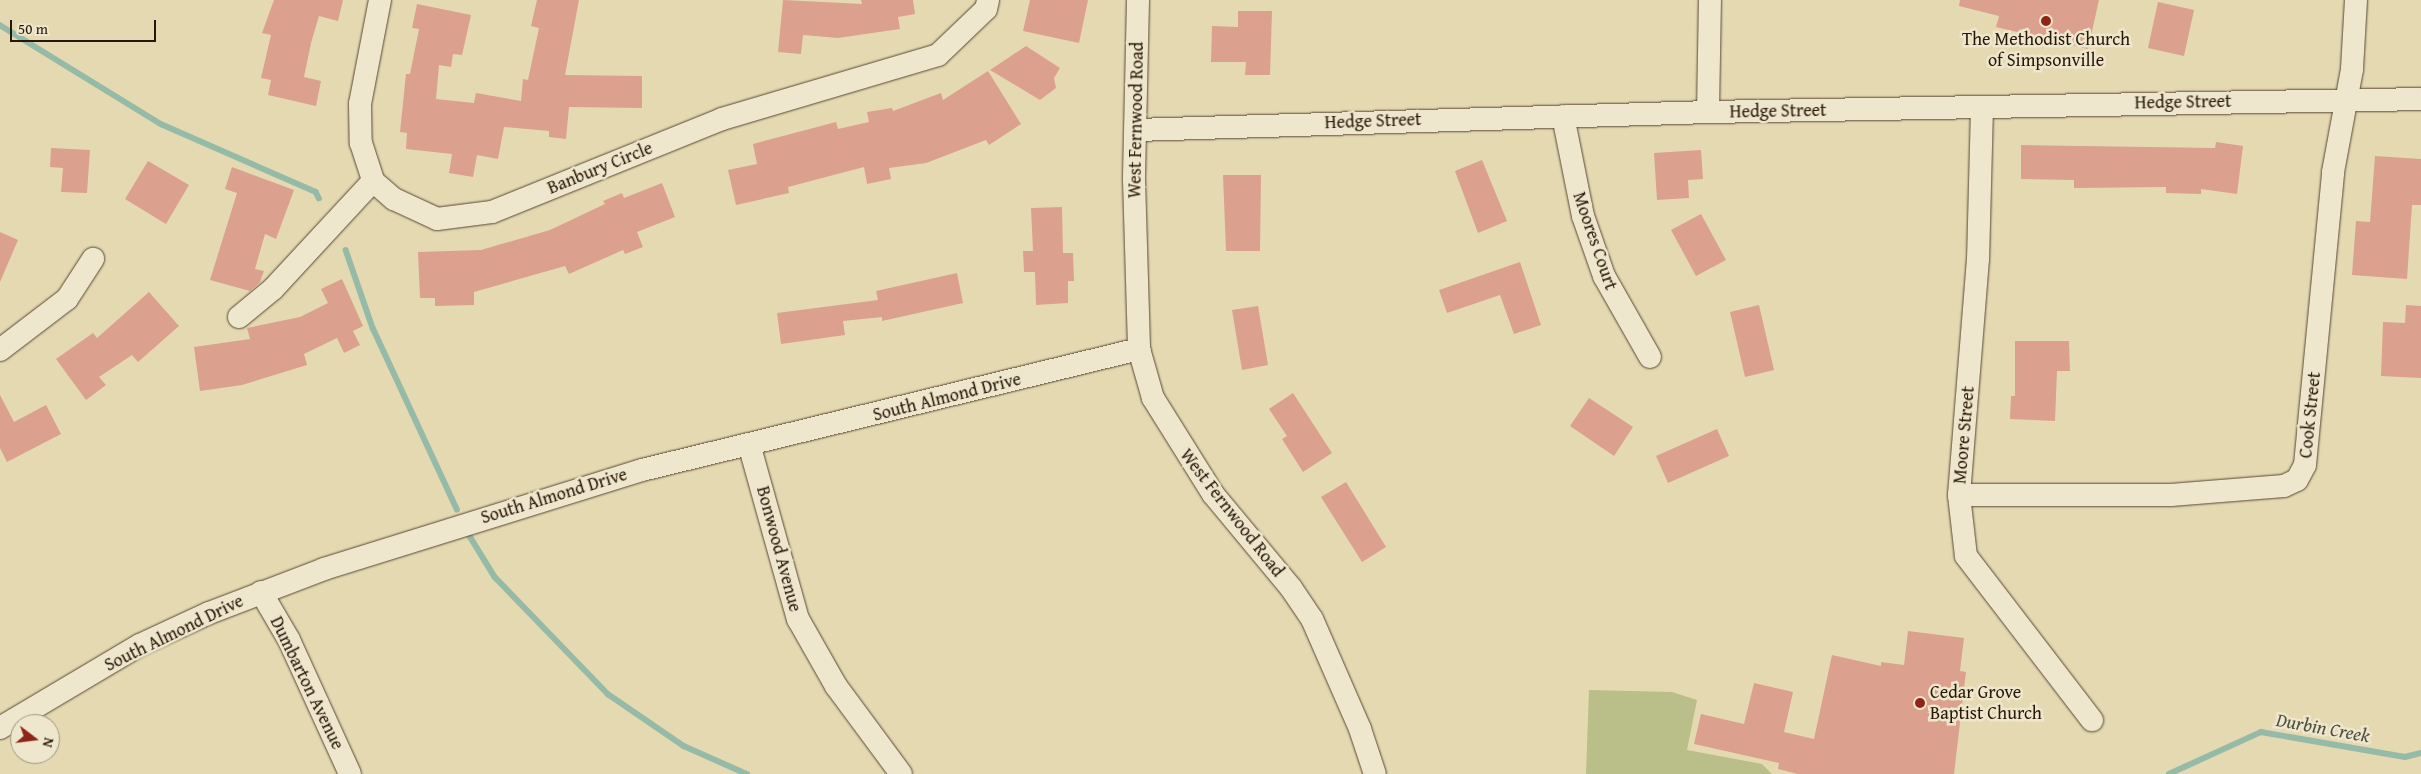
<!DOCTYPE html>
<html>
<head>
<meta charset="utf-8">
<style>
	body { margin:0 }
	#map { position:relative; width:2421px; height:774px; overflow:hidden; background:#e5d9b2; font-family:"Gentium Book Plus",serif }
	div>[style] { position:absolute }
	.green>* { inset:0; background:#babe88 }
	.stream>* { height:5.5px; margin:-2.75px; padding:0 2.75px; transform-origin:2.75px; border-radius:2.75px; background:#96baa8 }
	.building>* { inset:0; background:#dca08e }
	.roads { filter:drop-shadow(0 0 1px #574833) drop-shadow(0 0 1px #574833) }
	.minor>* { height:22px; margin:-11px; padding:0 11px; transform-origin:11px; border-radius:11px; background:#eee6cd }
	.dots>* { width:14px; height:14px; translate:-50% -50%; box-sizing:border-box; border:2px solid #eee6cd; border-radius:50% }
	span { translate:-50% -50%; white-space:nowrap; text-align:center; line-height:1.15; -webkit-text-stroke:5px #eee6cd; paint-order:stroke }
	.poi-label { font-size:18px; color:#281709 }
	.left { translate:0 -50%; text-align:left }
	.street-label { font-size:18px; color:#281709 }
	.water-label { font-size:19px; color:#4e5041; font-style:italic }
	.north { position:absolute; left:10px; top:714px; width:50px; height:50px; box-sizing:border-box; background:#eee6cd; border:1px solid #9f937f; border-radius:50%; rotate:105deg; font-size:14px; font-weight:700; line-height:20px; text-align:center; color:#281709 }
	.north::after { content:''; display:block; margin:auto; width:18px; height:22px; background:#8f2418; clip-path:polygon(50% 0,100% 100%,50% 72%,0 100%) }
	.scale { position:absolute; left:10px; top:20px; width:146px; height:22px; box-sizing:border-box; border:2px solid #281709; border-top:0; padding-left:6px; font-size:15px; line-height:18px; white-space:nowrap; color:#281709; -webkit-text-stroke:4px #eee6cd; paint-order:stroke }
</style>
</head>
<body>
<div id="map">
	<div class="green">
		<i style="clip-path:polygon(1589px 690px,1672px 692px,1697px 700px,1687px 750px,1762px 764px,1772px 774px,1586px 774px)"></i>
	</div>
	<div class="stream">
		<i style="left:0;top:25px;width:189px;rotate:31.6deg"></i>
		<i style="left:161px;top:124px;width:169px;rotate:23.7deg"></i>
		<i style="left:316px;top:192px;width:7px;rotate:63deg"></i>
		<i style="left:346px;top:250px;width:83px;rotate:70.9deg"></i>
		<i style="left:373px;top:328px;width:200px;rotate:65.1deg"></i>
		<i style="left:468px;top:533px;width:52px;rotate:58.5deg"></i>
		<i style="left:495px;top:577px;width:163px;rotate:46deg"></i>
		<i style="left:608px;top:694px;width:92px;rotate:34.4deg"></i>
		<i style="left:684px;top:746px;width:69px;rotate:24deg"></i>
		<i style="left:2169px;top:774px;width:101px;rotate:-24.5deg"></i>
		<i style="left:2261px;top:732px;width:146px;rotate:9.8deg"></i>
		<i style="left:2405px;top:757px;width:16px;rotate:-14deg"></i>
	</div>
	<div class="building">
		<i style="clip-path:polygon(274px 0,343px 0,338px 21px,319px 16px,311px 43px,304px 77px,321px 81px,316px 106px,268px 95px,271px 80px,261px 78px,271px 35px,262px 33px)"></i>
		<i style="clip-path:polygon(537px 0,579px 0,565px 75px,642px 76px,642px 108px,569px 107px,566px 139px,549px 137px,549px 131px,504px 127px,498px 159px,477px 155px,473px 177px,449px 173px,452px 154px,406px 149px,407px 133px,400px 132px,406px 74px,410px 74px,419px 29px,412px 28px,417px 4px,471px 15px,462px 55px,453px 54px,451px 67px,439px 65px,436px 99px,474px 103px,476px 93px,521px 101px,523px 79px,528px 80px,539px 28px,531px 26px)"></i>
		<i style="clip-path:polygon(783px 0,862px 4px,861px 0,913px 0,915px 14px,898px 17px,900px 29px,838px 38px,803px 35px,801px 54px,778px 52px)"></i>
		<i style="clip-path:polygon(1030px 0,1088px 0,1079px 43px,1023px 31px)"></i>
		<i style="clip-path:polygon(1960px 0,2099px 0,2088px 49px,1996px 27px,1999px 16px,1959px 6px)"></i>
		<i style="clip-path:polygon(2158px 2px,2194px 10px,2184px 56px,2148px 48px)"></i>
		<i style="clip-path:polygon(1238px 11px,1272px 11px,1270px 75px,1245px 75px,1246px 62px,1211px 62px,1212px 26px,1238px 27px)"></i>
		<i style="clip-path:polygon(1026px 46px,1060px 68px,1054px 78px,1056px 88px,1040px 100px,990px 70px)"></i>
		<i style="clip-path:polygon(988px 71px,1021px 124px,989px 145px,986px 140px,926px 163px,889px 168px,891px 179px,867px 184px,864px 167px,788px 187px,789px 193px,736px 205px,728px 170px,757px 164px,753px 144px,836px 122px,838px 129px,869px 122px,867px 112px,892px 108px,893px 111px,941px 93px,943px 100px)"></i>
		<i style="clip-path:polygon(2216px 142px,2243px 146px,2237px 194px,2201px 189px,2201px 194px,2166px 193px,2166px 187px,2074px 188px,2074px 180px,2021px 179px,2021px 145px,2215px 148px)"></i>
		<i style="clip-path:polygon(51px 148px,90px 150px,87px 193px,61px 192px,63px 168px,50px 167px)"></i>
		<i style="clip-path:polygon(1701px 150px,1703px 179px,1688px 180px,1689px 198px,1657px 200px,1654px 153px)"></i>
		<i style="clip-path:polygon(2375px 156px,2421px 159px,2421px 205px,2412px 205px,2407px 279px,2352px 275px,2356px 221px,2370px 222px)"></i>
		<i style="clip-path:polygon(1482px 160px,1507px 221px,1478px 233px,1455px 171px)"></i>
		<i style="clip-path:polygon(148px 161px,189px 185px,166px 224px,125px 199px)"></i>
		<i style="clip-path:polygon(232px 167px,294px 190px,276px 239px,265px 234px,255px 269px,264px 271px,260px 282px,250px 291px,210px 280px,237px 193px,225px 189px)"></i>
		<i style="clip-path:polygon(1223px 175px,1261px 175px,1260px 251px,1226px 251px)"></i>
		<i style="clip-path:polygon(662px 183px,675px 217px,637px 232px,643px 247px,625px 254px,623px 250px,569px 274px,565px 266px,474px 292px,474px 305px,435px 306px,435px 298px,420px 298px,418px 252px,481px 250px,550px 230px,605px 204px,603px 201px,622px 193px,624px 198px)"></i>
		<i style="clip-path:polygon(1062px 207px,1063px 253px,1073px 253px,1074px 281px,1068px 281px,1068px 303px,1036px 305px,1035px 272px,1024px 272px,1023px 251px,1033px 251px,1031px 208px)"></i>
		<i style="clip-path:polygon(1701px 214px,1726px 260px,1696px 276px,1671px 230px)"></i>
		<i style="clip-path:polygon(0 232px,18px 240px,0 282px)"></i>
		<i style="clip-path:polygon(1520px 262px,1541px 325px,1514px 334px,1500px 295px,1447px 313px,1439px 290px)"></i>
		<i style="clip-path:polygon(957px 273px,963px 303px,882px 321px,882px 317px,843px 321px,845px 335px,781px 344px,777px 313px,878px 300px,876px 291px)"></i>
		<i style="clip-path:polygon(342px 279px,363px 326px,353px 331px,360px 345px,344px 353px,337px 338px,304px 354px,307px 365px,242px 385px,200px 391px,194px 347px,250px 339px,247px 328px,300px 317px,328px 303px,321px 289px)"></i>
		<i style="clip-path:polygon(149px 292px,179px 326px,138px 362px,132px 355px,99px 377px,106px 385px,86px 400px,56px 359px,93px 333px,97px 338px)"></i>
		<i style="clip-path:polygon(1759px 305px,1774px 370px,1745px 377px,1730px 312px)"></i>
		<i style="clip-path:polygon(2406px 305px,2421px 306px,2421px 378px,2381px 376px,2383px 322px,2405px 323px)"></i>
		<i style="clip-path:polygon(1258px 306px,1268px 365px,1242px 370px,1232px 310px)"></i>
		<i style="clip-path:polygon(2015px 341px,2069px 341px,2070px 371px,2057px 371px,2055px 421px,2010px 419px,2011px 396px,2015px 396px)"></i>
		<i style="clip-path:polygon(1293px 393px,1332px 453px,1303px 472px,1282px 439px,1287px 436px,1269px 409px)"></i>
		<i style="clip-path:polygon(0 395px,14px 422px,46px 405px,61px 434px,7px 462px,0 448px)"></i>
		<i style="clip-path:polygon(1589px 398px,1633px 427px,1614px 456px,1570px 426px)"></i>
		<i style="clip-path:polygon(1717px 429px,1729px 456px,1668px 483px,1656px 456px)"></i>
		<i style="clip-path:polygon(1346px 482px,1386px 547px,1362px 562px,1321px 497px)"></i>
		<i style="clip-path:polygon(1908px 631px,1964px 638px,1960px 671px,1966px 672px,1954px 774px,1798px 774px,1778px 769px,1779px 763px,1694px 744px,1701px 714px,1744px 724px,1754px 683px,1793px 692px,1784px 732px,1814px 739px,1832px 655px,1881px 666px,1881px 662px,1904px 665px)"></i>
	</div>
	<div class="roads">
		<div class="minor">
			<i style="left:380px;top:0;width:106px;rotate:100.9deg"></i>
			<i style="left:360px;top:104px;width:39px;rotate:89deg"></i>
			<i style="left:361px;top:143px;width:40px;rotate:72deg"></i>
			<i style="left:373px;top:181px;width:28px;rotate:41deg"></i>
			<i style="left:394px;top:199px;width:47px;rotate:24.9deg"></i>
			<i style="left:437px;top:219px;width:55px;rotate:-7.3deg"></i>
			<i style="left:492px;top:212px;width:248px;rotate:-22deg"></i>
			<i style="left:722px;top:119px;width:225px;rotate:-16.5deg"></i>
			<i style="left:938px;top:55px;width:66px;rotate:-43.8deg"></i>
			<i style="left:986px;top:9px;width:9px;rotate:-77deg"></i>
			<i style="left:1138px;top:0;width:179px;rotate:91.3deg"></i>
			<i style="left:1134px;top:179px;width:170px;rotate:88.3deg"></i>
			<i style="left:1139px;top:349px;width:51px;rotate:74.1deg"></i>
			<i style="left:1153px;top:398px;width:113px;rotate:58deg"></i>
			<i style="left:1213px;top:494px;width:122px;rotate:50.3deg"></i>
			<i style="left:1291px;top:588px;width:37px;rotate:56deg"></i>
			<i style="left:1312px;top:619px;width:120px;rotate:66.4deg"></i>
			<i style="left:1360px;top:729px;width:47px;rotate:71.6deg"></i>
			<i style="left:1982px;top:108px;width:151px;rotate:91.5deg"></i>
			<i style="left:1978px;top:259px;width:237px;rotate:94.6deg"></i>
			<i style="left:1959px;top:495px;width:61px;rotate:83.5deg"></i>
			<i style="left:1966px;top:556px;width:207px;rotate:52.5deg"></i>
			<i style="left:1708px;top:112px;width:112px;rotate:-89deg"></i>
			<i style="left:1563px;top:116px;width:102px;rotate:78.7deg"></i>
			<i style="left:1583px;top:216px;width:64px;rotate:70.7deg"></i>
			<i style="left:1604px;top:276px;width:93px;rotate:60.4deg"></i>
			<i style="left:1136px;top:130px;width:572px;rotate:-1.8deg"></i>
			<i style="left:1708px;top:112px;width:713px;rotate:-1.04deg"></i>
			<i style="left:239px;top:317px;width:44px;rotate:-39.5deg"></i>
			<i style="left:273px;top:289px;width:147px;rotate:-47.2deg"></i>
			<i style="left:0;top:350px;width:84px;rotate:-37.3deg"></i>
			<i style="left:67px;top:299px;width:48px;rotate:-57deg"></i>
			<i style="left:749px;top:444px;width:182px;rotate:74.4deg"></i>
			<i style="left:798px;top:619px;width:77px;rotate:60.4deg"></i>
			<i style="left:836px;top:686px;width:109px;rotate:53.5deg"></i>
			<i style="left:1959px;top:495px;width:212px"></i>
			<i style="left:2171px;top:495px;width:113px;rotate:-4.6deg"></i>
			<i style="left:2284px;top:486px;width:14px;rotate:-25deg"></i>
			<i style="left:2297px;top:480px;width:17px;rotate:-62deg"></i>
			<i style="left:2305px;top:465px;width:294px;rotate:-84.5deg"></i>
			<i style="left:2333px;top:172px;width:105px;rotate:-79.5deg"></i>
			<i style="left:2352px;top:69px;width:69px;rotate:-86.7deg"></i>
			<i style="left:261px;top:592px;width:56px;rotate:59.7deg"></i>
			<i style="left:289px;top:640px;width:147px;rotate:65.5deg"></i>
			<i style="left:0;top:728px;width:163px;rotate:-30.7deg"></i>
			<i style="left:140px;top:645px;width:76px;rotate:-24.9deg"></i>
			<i style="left:209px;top:613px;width:123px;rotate:-20.9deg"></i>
			<i style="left:324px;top:569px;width:333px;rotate:-17.3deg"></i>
			<i style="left:642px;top:470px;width:512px;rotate:-13.68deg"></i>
		</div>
	</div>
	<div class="dots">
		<i style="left:2046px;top:21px;background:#8f2418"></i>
		<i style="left:1920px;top:703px;background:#8f2418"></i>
	</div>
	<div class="poi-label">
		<span style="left:2046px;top:50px">The Methodist Church<br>of Simpsonville</span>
		<span class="left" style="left:1930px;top:703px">Cedar Grove<br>Baptist Church</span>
	</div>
	<div class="street-label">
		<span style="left:2183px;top:102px;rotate:-1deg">Hedge Street</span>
		<span style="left:1778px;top:111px;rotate:-1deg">Hedge Street</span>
		<span style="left:1136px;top:120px;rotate:-89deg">West Fernwood Road</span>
		<span style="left:1373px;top:121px;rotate:-2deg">Hedge Street</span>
		<span style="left:600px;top:168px;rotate:-22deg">Banbury Circle</span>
		<span style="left:1595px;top:241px;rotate:71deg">Moores Court</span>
		<span style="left:947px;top:397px;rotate:-14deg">South Almond Drive</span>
		<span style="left:2310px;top:415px;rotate:-84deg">Cook Street</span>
		<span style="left:1964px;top:435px;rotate:-85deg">Moore Street</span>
		<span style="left:554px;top:496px;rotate:-17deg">South Almond Drive</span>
		<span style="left:1232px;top:513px;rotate:52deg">West Fernwood Road</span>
		<span style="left:779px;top:549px;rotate:75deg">Bonwood Avenue</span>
		<span style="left:174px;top:633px;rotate:-26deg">South Almond Drive</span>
		<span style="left:307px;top:683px;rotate:64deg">Dumbarton Avenue</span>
	</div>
	<div class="water-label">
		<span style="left:2323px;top:728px;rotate:10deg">Durbin Creek</span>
	</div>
	<div class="north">N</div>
	<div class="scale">50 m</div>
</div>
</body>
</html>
